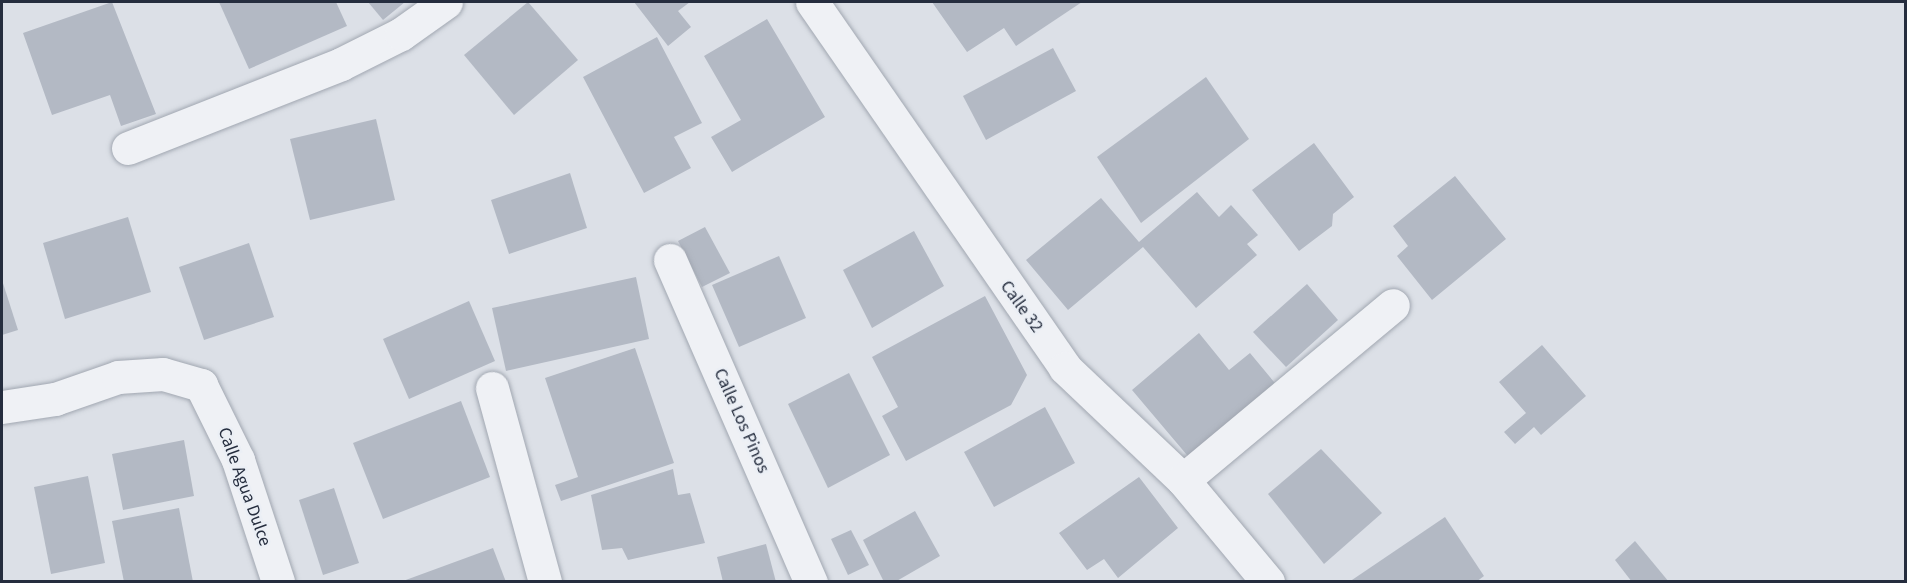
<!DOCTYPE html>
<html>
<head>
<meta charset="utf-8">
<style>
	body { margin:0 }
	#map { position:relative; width:1907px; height:583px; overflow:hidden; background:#dce0e7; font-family:"Source Sans 3",sans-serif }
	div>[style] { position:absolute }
	.building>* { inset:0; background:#b3b9c4 }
	.roads { filter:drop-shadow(0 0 2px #a1a7b1) drop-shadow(0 0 2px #a1a7b1) }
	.minor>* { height:33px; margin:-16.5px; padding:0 16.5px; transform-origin:16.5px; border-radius:16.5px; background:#eff1f5 }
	span { translate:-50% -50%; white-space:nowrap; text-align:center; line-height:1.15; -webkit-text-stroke:5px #ebeff5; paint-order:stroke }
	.street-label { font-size:18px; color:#252d3e }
	.frame { position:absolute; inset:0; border:3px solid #252d3e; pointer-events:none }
</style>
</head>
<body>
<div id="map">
	<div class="building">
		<i style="clip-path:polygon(112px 2px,156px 114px,121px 126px,110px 95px,52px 115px,23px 33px)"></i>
		<i style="clip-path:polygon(219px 2px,336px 2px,347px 26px,249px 69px)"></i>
		<i style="clip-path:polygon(368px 2px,405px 2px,383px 20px)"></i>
		<i style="clip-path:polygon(528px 2px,578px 60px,514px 115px,464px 55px)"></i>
		<i style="clip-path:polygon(634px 2px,690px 2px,678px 11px,691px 27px,668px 46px)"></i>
		<i style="clip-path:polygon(932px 2px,1082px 2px,1016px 46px,1004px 28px,967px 52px)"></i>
		<i style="clip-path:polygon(767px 19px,825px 117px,732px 172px,711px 137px,741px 120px,704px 56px)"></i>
		<i style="clip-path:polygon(657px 37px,702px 123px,674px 137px,691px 168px,644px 193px,583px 77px)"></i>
		<i style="clip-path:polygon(1053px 48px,1076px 91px,986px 140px,963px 96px)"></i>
		<i style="clip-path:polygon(1206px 77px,1249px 139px,1141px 223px,1097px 157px)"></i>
		<i style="clip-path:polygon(376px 119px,395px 200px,310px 220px,290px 139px)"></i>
		<i style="clip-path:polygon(1314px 143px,1354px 197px,1333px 214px,1332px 226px,1299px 251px,1252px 190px)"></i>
		<i style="clip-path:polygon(570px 173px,587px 228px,509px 254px,491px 200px)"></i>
		<i style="clip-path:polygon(1455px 176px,1506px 239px,1432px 300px,1397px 256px,1408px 246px,1393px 226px)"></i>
		<i style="clip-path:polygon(1197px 192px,1219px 217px,1231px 205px,1258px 235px,1247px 244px,1257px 255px,1196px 308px,1143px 247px,1068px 310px,1026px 260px,1101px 198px,1139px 242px)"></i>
		<i style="clip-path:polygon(128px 217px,151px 292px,65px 319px,43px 243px)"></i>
		<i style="clip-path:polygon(705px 227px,730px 273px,702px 287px,678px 241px)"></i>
		<i style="clip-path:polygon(914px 231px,944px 286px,872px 328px,843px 270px)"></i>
		<i style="clip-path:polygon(249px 243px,274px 317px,204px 340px,179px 267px)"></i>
		<i style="clip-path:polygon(779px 256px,806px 318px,739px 347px,712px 285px)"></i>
		<i style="clip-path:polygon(636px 277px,649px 339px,506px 371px,492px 308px)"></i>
		<i style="clip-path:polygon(2px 280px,18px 330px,2px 335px)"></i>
		<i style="clip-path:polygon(1307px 284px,1338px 320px,1286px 367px,1253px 332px)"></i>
		<i style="clip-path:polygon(985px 296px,1027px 375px,1011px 405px,906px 461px,882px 416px,898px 407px,872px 357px)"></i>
		<i style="clip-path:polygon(469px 301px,495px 361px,409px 399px,383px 339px)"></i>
		<i style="clip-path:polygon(1199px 333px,1229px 370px,1250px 353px,1279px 388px,1192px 461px,1132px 390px)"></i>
		<i style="clip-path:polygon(1542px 345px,1586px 396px,1541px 435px,1534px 427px,1515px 444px,1504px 432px,1526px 413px,1499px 382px)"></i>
		<i style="clip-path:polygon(635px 348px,674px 463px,561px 501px,555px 485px,578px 477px,545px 378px)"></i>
		<i style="clip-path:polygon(849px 373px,890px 455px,828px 488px,788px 404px)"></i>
		<i style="clip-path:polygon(461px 401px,490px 477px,383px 519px,353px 443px)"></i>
		<i style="clip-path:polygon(1045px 407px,1075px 463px,994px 507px,964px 452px)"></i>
		<i style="clip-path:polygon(184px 440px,194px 496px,123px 510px,112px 454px)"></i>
		<i style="clip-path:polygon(1321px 449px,1382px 513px,1324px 564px,1268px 494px)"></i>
		<i style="clip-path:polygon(673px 469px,678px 495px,690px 493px,705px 543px,628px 560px,622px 548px,602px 550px,591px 495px)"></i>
		<i style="clip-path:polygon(88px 476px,105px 563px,51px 574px,34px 487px)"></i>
		<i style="clip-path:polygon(1139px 477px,1178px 528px,1118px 578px,1104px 559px,1087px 570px,1059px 533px)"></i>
		<i style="clip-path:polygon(334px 488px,359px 563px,323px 575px,299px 500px)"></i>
		<i style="clip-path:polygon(179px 508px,193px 582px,124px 582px,112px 521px)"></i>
		<i style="clip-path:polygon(915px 511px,940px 556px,895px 582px,884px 582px,863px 540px)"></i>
		<i style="clip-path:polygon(1445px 517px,1484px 576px,1476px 582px,1349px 582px)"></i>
		<i style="clip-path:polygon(851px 530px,869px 565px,848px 575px,831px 539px)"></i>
		<i style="clip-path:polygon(1635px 541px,1669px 582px,1632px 582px,1615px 560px)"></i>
		<i style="clip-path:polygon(766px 544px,776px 582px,723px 582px,717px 557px)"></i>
		<i style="clip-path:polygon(493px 548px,506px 582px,403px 582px,403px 581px)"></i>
	</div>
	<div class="roads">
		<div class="minor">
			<i style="left:812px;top:2px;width:445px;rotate:55.3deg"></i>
			<i style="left:1065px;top:368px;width:163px;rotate:43.5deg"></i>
			<i style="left:1183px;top:480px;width:133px;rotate:50.2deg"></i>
			<i style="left:128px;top:148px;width:229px;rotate:-21.5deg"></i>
			<i style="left:341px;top:64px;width:67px;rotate:-26.6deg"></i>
			<i style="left:401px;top:34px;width:55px;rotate:-35.4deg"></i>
			<i style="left:670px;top:260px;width:352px;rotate:66.4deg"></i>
			<i style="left:492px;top:388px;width:201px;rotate:74.7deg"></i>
			<i style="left:2px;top:407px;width:54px;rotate:-8.6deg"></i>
			<i style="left:55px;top:399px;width:67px;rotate:-19.2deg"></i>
			<i style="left:118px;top:377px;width:45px;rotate:-3.8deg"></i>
			<i style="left:163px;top:374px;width:40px;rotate:16deg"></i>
			<i style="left:201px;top:385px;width:84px;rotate:63.7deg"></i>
			<i style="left:238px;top:460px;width:128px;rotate:71.8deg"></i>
			<i style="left:1183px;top:480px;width:273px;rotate:-39.8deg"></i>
		</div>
	</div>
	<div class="street-label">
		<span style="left:1021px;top:307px;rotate:54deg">Calle 32</span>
		<span style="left:741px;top:421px;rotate:66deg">Calle Los Pinos</span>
		<span style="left:244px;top:487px;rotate:70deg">Calle Agua Dulce</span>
	</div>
	<div class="frame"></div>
</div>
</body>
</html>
